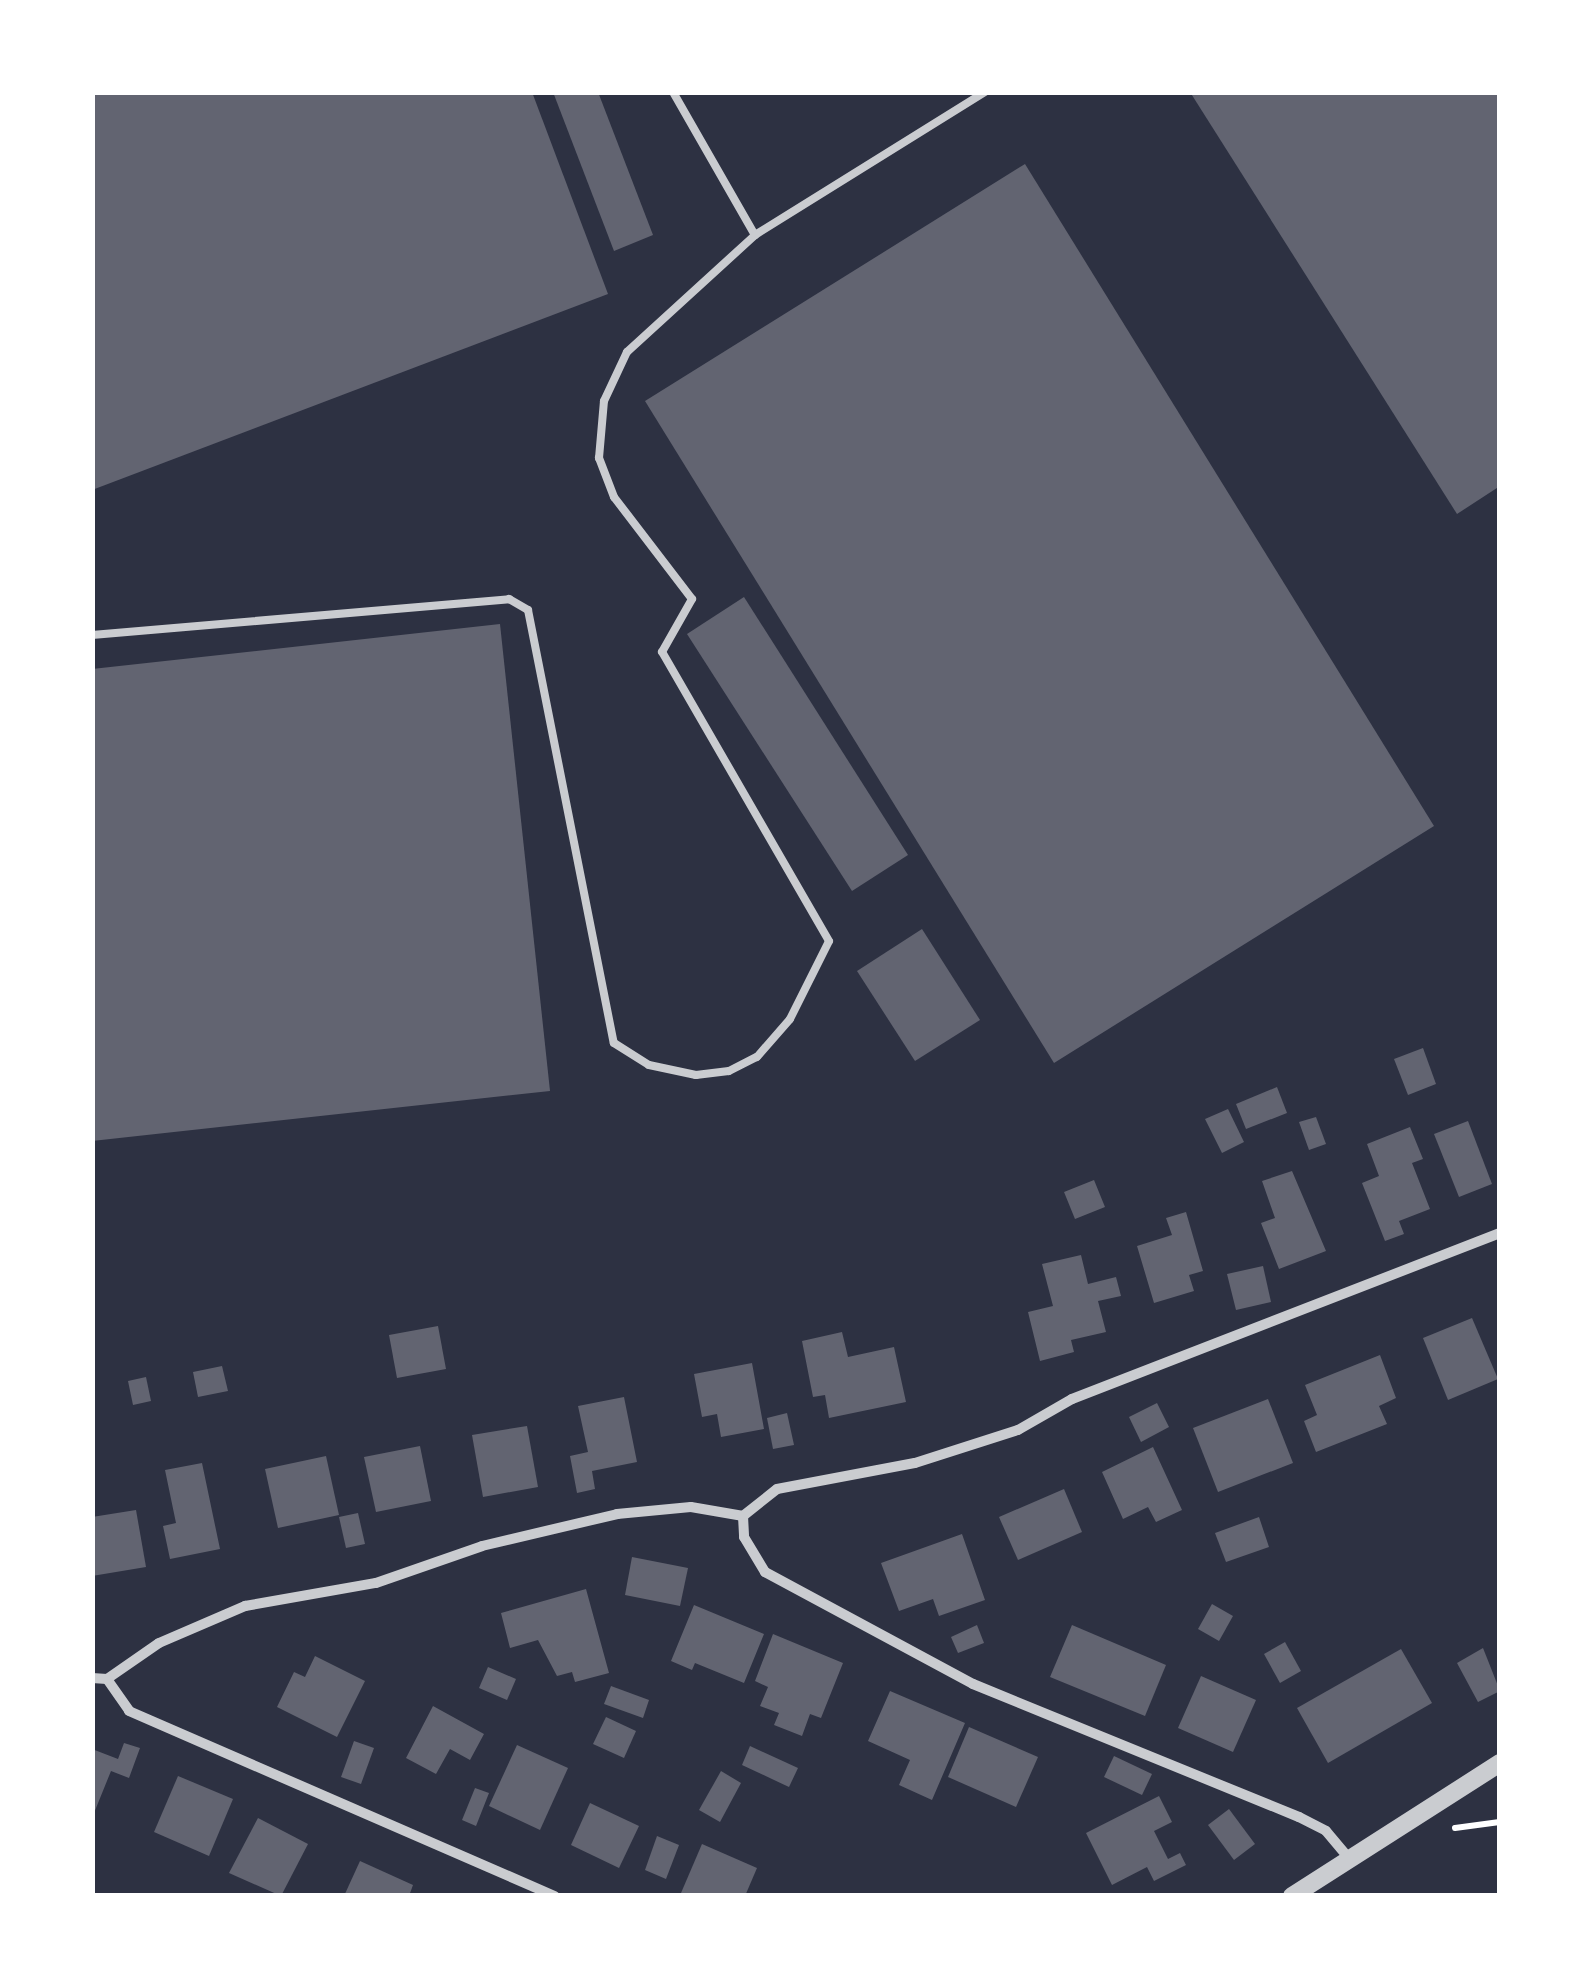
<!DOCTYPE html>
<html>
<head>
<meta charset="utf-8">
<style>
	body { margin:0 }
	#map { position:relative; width:1592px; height:1988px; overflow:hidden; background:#2d3142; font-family:"DM Sans",sans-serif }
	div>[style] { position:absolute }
	.building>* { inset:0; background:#626471 }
	.path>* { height:6px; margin:-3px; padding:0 3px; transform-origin:3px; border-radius:3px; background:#fff }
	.service>* { height:8px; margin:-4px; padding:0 4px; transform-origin:4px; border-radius:4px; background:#caccd0 }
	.minor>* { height:10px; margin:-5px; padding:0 5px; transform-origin:5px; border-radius:5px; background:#caccd0 }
	.tertiary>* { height:18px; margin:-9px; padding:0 9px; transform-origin:9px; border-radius:9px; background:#caccd0 }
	span { translate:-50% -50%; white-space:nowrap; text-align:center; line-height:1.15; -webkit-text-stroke:8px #fff; paint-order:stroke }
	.frame { position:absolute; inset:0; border:95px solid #fff; pointer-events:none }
</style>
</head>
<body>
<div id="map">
	<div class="building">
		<i style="clip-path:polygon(92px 92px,532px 92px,608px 294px,92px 490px)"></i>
		<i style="clip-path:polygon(553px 92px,598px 92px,653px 235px,614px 251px)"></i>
		<i style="clip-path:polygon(1190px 92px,1500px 92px,1500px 486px,1457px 514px)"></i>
		<i style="clip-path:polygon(1025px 164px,1434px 826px,1054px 1063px,645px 401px)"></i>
		<i style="clip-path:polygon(744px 597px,908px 855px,852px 891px,687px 634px)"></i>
		<i style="clip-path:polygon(500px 624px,550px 1091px,92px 1141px,92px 669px)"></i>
		<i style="clip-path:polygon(922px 929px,980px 1020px,915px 1061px,857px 971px)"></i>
		<i style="clip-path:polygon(1423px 1048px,1436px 1084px,1408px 1095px,1394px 1059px)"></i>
		<i style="clip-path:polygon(1277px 1087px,1287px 1113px,1246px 1129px,1236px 1104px)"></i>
		<i style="clip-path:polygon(1228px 1109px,1244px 1142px,1222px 1153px,1205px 1119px)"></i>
		<i style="clip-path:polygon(1316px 1117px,1326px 1144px,1309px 1150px,1299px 1122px)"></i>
		<i style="clip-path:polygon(1468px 1121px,1492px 1184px,1459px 1197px,1434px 1134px)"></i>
		<i style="clip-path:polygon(1410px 1127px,1423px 1159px,1412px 1163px,1430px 1209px,1399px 1221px,1404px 1234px,1385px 1241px,1362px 1183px,1379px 1176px,1367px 1144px)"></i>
		<i style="clip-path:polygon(1292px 1171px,1326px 1251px,1279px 1269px,1261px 1223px,1275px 1218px,1262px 1181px)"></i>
		<i style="clip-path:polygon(1094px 1180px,1105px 1207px,1075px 1219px,1064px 1192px)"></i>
		<i style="clip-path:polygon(1186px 1212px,1203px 1271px,1189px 1275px,1194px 1291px,1154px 1303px,1137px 1246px,1172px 1235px,1166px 1218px)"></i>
		<i style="clip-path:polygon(1081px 1255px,1088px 1284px,1116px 1277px,1121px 1296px,1098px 1301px,1106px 1332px,1071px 1340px,1074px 1352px,1040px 1361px,1028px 1312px,1053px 1306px,1042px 1264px)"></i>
		<i style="clip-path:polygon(1263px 1266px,1271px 1302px,1236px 1310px,1227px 1274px)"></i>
		<i style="clip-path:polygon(1472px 1318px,1498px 1379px,1448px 1400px,1423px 1338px)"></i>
		<i style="clip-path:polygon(438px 1326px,446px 1369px,397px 1378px,389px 1335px)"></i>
		<i style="clip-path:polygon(842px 1332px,848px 1357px,894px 1347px,906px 1402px,829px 1418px,825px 1395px,813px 1397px,802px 1341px)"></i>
		<i style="clip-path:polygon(1380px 1355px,1396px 1398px,1379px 1406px,1387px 1424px,1316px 1452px,1304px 1421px,1317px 1415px,1305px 1385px)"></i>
		<i style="clip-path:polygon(752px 1363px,764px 1429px,721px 1437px,717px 1414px,702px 1417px,694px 1374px)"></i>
		<i style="clip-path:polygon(222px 1366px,228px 1391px,198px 1397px,193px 1372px)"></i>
		<i style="clip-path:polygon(146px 1377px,151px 1401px,133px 1405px,128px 1381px)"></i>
		<i style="clip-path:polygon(624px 1397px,637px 1462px,592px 1471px,595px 1489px,577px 1493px,570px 1456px,588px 1452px,578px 1406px)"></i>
		<i style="clip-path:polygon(1268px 1399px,1293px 1463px,1218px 1492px,1193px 1428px)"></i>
		<i style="clip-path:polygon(1157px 1403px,1169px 1427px,1141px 1442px,1129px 1417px)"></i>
		<i style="clip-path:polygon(787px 1413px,794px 1445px,773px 1449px,767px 1418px)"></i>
		<i style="clip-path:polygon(527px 1426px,538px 1487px,483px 1497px,472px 1435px)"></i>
		<i style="clip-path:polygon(420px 1446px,431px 1501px,376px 1512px,364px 1457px)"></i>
		<i style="clip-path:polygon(1153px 1447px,1182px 1510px,1156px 1522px,1148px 1507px,1123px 1519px,1102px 1472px)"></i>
		<i style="clip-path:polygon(326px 1456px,339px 1515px,278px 1528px,265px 1469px)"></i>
		<i style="clip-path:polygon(202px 1463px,220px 1549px,170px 1559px,163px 1526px,176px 1523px,165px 1470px)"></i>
		<i style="clip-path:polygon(1064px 1489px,1082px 1532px,1018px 1560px,999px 1517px)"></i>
		<i style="clip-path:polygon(136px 1510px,146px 1567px,92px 1576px,92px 1517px)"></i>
		<i style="clip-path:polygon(358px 1513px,365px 1544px,346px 1548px,339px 1517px)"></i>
		<i style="clip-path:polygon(1259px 1517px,1269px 1547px,1226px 1562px,1215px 1533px)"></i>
		<i style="clip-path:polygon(962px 1534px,985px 1600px,939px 1616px,933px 1599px,899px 1611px,881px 1563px)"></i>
		<i style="clip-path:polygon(632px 1557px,688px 1568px,680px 1606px,625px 1595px)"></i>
		<i style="clip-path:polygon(586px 1589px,609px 1673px,575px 1682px,572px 1672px,557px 1676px,538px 1640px,510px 1648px,501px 1613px)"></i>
		<i style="clip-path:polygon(1212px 1604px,1233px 1616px,1219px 1641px,1198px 1629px)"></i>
		<i style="clip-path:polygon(694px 1605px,764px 1634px,744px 1683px,695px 1663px,692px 1670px,671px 1661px)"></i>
		<i style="clip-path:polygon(977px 1625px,984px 1643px,958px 1653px,951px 1637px)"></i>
		<i style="clip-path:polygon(1072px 1625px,1166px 1665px,1145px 1716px,1050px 1677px)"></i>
		<i style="clip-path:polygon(773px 1634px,843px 1663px,821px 1718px,810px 1714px,802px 1736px,774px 1725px,779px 1713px,760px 1706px,768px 1687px,755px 1681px)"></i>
		<i style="clip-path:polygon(1285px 1642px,1301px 1671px,1280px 1683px,1264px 1654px)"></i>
		<i style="clip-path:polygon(1483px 1648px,1500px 1691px,1478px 1702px,1457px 1663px)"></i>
		<i style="clip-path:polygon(1401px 1649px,1432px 1703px,1328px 1763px,1297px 1708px)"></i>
		<i style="clip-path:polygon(315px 1656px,365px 1681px,337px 1737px,277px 1707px,294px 1672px,305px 1677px)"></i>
		<i style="clip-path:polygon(488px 1667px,516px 1679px,507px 1700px,479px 1688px)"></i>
		<i style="clip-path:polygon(1201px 1676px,1256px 1700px,1233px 1752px,1178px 1728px)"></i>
		<i style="clip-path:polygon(611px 1686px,649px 1700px,643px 1718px,604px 1704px)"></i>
		<i style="clip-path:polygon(890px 1691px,965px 1723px,932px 1800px,899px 1785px,910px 1760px,868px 1741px)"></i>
		<i style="clip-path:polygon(433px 1706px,484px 1734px,470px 1760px,450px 1749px,436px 1774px,406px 1758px)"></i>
		<i style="clip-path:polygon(606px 1717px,636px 1731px,624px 1758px,593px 1744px)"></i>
		<i style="clip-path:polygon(969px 1727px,1038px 1757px,1016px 1807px,948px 1777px)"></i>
		<i style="clip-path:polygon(354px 1741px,374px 1748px,361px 1784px,341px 1777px)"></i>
		<i style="clip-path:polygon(124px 1743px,140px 1748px,129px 1778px,111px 1771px,92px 1818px,92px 1749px,118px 1759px)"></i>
		<i style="clip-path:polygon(517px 1745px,568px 1768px,540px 1830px,489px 1806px)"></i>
		<i style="clip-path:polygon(750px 1746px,798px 1768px,789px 1787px,742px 1765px)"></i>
		<i style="clip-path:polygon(1114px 1756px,1152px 1774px,1142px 1795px,1104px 1777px)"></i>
		<i style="clip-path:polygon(721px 1771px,741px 1783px,720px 1822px,699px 1810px)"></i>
		<i style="clip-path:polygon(178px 1776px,233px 1799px,209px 1856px,154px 1832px)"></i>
		<i style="clip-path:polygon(475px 1788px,489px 1793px,476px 1826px,462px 1820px)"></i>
		<i style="clip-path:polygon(1159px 1796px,1172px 1822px,1154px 1831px,1168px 1859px,1180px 1853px,1186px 1865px,1154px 1881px,1147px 1867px,1112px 1885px,1086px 1833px)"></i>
		<i style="clip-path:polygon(590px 1803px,639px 1826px,619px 1868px,571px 1845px)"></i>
		<i style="clip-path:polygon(1229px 1809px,1255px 1844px,1234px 1860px,1208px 1825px)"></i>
		<i style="clip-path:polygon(258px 1818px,308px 1844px,281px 1896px,229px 1873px)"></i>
		<i style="clip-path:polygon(657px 1836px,679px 1845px,666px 1879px,645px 1870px)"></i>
		<i style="clip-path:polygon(702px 1844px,757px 1868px,745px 1896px,681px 1893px)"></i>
		<i style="clip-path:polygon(360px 1861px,413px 1885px,409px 1896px,344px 1896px)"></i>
	</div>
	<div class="path">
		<i style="left:1455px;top:1828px;width:45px;rotate:-7.6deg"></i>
	</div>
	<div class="service">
		<i style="left:673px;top:92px;width:165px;rotate:60.2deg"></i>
		<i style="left:92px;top:635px;width:419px;rotate:-4.9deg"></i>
		<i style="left:509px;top:599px;width:22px;rotate:30deg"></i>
		<i style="left:528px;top:610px;width:441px;rotate:78.8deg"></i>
		<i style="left:614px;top:1043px;width:41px;rotate:32.2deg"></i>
		<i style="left:649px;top:1065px;width:48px;rotate:12deg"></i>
		<i style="left:696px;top:1075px;width:33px;rotate:-7deg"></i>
		<i style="left:729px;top:1071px;width:31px;rotate:-27deg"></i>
		<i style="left:757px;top:1057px;width:50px;rotate:-49deg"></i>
		<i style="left:790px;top:1019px;width:87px;rotate:-63.4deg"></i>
		<i style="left:829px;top:941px;width:334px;rotate:-120deg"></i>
		<i style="left:662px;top:652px;width:61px;rotate:-60.5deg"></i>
		<i style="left:692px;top:599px;width:128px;rotate:-127.4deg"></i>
		<i style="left:614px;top:497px;width:42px;rotate:-111deg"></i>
		<i style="left:599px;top:458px;width:57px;rotate:-85deg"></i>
		<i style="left:604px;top:401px;width:54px;rotate:-64.9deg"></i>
		<i style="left:627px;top:352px;width:173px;rotate:-42.4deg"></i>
		<i style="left:755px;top:235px;width:271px;rotate:-31.9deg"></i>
	</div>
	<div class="minor">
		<i style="left:743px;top:1516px;width:21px;rotate:87deg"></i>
		<i style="left:744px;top:1537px;width:41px;rotate:59deg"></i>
		<i style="left:765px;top:1572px;width:236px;rotate:28.3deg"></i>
		<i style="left:973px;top:1684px;width:352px;rotate:22.2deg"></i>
		<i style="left:1299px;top:1817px;width:30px;rotate:27deg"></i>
		<i style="left:1326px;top:1831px;width:35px;rotate:50deg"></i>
		<i style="left:92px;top:1678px;width:15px;rotate:4deg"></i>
		<i style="left:107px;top:1679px;width:63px;rotate:-34.7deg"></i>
		<i style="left:159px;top:1643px;width:94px;rotate:-23.3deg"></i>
		<i style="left:245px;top:1606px;width:133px;rotate:-10deg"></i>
		<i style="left:376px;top:1583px;width:112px;rotate:-19.2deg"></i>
		<i style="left:482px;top:1546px;width:139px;rotate:-13.3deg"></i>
		<i style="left:617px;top:1514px;width:74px;rotate:-5.4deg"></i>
		<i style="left:691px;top:1507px;width:53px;rotate:9.8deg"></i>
		<i style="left:743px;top:1516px;width:43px;rotate:-38.5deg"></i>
		<i style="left:777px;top:1489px;width:140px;rotate:-10.7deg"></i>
		<i style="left:915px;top:1463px;width:108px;rotate:-17.8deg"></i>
		<i style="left:1018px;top:1430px;width:62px;rotate:-29.9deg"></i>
		<i style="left:1072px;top:1399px;width:459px;rotate:-21.2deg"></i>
		<i style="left:107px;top:1679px;width:39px;rotate:55deg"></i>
		<i style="left:129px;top:1711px;width:464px;rotate:23.5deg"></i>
	</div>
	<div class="tertiary">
		<i style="left:1292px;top:1896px;width:247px;rotate:-32.6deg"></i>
	</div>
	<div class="frame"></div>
</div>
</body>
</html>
